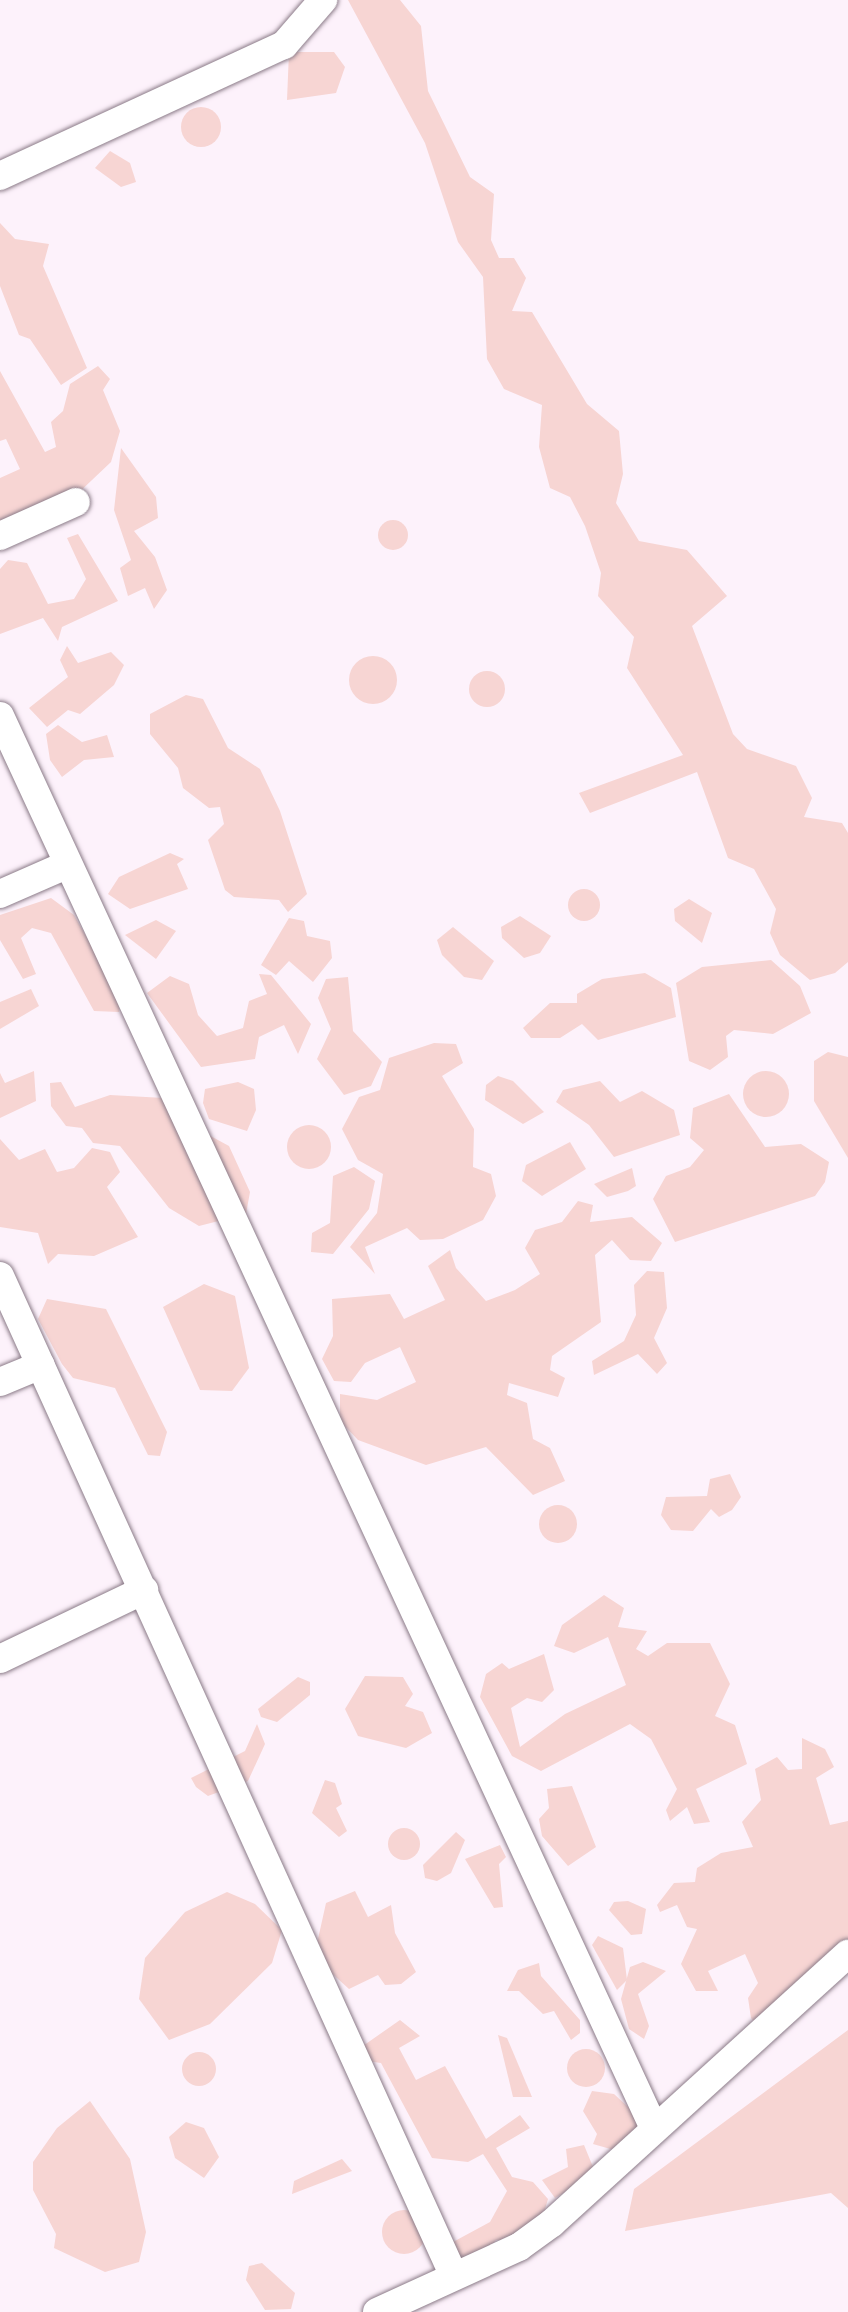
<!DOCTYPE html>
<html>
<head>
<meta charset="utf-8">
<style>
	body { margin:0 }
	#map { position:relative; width:848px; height:2312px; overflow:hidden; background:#fdf2fb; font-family:Arial,sans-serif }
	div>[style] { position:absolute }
	.green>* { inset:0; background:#f7d5d3 }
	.round { border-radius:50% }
	.roads { filter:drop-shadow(0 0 2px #8b7b88) drop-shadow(0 0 2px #8b7b88) }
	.street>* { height:28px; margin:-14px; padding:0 14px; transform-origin:14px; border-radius:14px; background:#fff }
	span { translate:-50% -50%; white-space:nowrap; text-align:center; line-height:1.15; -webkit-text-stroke:6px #fff; paint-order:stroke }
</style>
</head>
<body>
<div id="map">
	<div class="green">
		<i style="clip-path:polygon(348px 0,400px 0,421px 26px,428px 91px,470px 177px,494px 194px,491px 240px,499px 258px,514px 258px,526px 278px,512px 311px,532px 312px,587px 404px,619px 431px,623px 474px,616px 503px,639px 541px,687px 550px,727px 596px,692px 626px,733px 734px,747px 749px,796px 766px,812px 798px,804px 817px,842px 823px,848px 833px,848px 962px,835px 973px,810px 980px,780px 955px,770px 933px,776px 909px,754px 869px,728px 858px,697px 772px,590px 813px,579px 793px,683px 755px,627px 668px,634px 637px,598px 596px,601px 573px,585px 526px,570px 497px,550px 488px,539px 447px,542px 405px,504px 389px,487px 359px,483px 277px,458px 242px,425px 143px)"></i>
		<i style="clip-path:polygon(289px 52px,334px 52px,345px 67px,336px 93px,287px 100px)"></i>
		<i class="round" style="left:181px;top:107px;width:40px;height:40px"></i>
		<i style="clip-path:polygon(110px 151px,130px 163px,136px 182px,121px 187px,95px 168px)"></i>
		<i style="clip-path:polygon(0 223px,15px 239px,49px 244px,43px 266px,87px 368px,61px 385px,30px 339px,19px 335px,0 286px)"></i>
		<i style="clip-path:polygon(98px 366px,110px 379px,103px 390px,120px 431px,111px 462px,73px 498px,0 524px,0 478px,20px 469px,6px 439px,0 441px,0 371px,45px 452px,56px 447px,51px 422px,63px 411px,70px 384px)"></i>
		<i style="clip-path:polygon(121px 448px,156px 497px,158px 518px,134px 531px,155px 557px,167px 590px,154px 609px,145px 588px,128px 596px,120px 568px,131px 560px,114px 510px)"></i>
		<i class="round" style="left:378px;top:520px;width:30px;height:30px"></i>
		<i style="clip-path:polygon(78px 534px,118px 601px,62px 627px,58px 641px,43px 618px,0 634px,0 569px,8px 560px,27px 563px,48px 604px,74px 599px,86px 579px,67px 538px)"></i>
		<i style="clip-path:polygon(67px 646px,78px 663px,111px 652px,124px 665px,114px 685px,80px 714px,68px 710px,47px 727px,29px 708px,68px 677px,60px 660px)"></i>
		<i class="round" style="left:349px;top:656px;width:48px;height:48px"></i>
		<i class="round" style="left:469px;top:671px;width:36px;height:36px"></i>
		<i style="clip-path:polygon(186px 695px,203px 699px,228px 748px,260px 769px,280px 811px,307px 894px,288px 912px,279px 900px,234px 897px,225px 890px,208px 840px,224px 824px,220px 807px,209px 808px,183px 788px,178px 768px,150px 734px,150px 714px)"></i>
		<i style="clip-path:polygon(58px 725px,82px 742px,107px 735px,114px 757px,84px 760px,62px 777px,50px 760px,46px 734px)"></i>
		<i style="clip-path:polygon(170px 853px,184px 859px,177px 864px,188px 889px,130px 909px,108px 894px,119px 877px)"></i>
		<i class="round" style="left:568px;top:889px;width:32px;height:32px"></i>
		<i style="clip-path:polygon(51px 898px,74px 915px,121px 998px,119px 1012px,94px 1011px,51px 933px,32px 928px,21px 938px,36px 974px,23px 979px,0 940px,0 915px)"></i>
		<i style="clip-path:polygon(689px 899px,712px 913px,702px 943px,675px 921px,674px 909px)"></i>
		<i style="clip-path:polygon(520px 916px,551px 936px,540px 953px,524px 958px,502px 938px,501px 927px)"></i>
		<i style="clip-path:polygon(289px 918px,304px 921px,307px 936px,330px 941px,332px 958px,313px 982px,289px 961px,276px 975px,261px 965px)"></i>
		<i style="clip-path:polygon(156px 920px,176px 931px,156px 959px,125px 935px)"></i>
		<i style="clip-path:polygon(453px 927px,494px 961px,482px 980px,464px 977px,442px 955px,437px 940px)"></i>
		<i style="clip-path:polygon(771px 960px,800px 986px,811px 1013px,773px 1034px,734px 1030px,726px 1036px,728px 1057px,710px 1070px,689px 1061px,676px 983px,702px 967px)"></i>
		<i style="clip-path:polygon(645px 973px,671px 988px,676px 1017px,598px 1040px,582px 1024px,560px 1038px,531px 1038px,523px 1028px,550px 1003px,577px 1003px,577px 994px,602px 979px)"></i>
		<i style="clip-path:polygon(259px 974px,271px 975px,311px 1024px,298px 1054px,284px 1025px,259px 1037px,255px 1059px,201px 1067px,147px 993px,170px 976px,189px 984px,198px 1015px,217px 1036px,243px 1028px,249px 1001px,267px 994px)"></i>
		<i style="clip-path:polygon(348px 977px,353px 1031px,382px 1062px,371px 1086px,344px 1095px,317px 1059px,331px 1029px,318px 998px,326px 979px)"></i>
		<i style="clip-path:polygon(31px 989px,39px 1006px,0 1029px,0 1002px)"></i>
		<i style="clip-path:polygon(434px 1043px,456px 1044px,463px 1063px,442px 1076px,474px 1129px,473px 1167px,491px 1174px,496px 1196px,483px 1220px,443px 1239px,420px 1240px,407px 1228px,365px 1247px,375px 1274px,350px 1247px,377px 1213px,383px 1174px,358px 1160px,342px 1129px,359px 1097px,380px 1090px,389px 1058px)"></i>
		<i style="clip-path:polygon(828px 1052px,848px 1057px,848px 1158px,814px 1101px,814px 1061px)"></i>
		<i class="round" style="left:743px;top:1071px;width:46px;height:46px"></i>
		<i style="clip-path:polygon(34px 1071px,36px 1101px,0 1118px,0 1073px,5px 1083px)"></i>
		<i style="clip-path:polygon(498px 1076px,513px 1081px,544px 1112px,523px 1124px,485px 1100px,486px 1085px)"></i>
		<i style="clip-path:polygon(600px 1081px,620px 1102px,642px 1091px,674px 1110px,680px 1135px,614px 1157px,589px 1125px,556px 1102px,563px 1090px)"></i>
		<i style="clip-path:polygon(61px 1082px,75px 1107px,110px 1095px,182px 1099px,205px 1133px,229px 1146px,250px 1192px,246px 1214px,199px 1226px,169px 1208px,120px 1146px,93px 1143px,82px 1128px,66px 1126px,51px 1106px,50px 1083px)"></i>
		<i style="clip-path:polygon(238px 1082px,254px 1089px,256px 1110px,247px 1131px,209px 1119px,203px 1103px,205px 1089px)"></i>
		<i style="clip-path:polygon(729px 1094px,765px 1147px,801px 1144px,829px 1162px,825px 1182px,815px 1196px,675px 1242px,653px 1199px,666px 1176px,690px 1167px,704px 1150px,690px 1138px,693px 1108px)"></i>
		<i class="round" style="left:287px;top:1125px;width:44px;height:44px"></i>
		<i style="clip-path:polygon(0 1139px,19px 1160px,45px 1149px,57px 1172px,74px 1168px,92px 1148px,110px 1152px,120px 1172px,107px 1187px,138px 1237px,94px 1256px,58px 1254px,48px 1264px,38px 1233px,0 1227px)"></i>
		<i style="clip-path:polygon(570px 1142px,586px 1169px,542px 1196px,522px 1181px,526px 1165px)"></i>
		<i style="clip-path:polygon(354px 1167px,375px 1181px,369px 1209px,333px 1254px,311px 1252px,312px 1233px,330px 1223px,333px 1176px)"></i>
		<i style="clip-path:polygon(632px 1168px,636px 1186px,628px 1191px,607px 1197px,594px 1184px)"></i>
		<i style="clip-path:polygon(578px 1201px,593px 1205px,590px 1222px,632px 1217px,662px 1243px,651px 1261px,630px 1260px,612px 1240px,595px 1255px,601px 1322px,552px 1356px,550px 1370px,565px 1378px,558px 1397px,509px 1383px,507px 1395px,527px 1403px,533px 1439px,550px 1448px,565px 1481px,533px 1495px,486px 1447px,426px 1465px,358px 1440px,340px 1421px,340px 1394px,377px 1400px,416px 1382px,400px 1347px,365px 1363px,351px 1382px,334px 1381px,322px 1359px,333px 1336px,332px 1299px,390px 1294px,404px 1319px,445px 1300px,428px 1266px,450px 1250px,456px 1268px,486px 1301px,515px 1290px,540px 1274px,525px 1248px,535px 1230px,562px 1222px)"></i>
		<i style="clip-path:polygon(647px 1271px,664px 1272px,667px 1308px,654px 1338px,667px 1363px,657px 1374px,638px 1354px,594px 1375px,592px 1361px,624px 1341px,636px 1315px,634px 1285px)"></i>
		<i style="clip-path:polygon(204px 1284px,235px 1296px,249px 1368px,232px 1391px,200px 1390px,163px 1307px)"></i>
		<i style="clip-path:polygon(47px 1299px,106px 1309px,167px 1432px,160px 1456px,148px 1455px,115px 1388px,73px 1378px,62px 1364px,38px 1319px)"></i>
		<i style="clip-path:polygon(730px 1474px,741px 1497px,732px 1510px,719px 1517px,711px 1509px,693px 1531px,671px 1530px,661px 1515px,666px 1497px,707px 1496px,710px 1479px)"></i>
		<i class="round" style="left:539px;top:1505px;width:38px;height:38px"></i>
		<i style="clip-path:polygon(604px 1595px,624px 1608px,618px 1627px,647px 1631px,636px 1649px,648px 1656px,667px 1643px,710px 1643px,730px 1684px,715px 1716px,735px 1725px,747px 1764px,696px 1789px,710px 1822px,694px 1824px,687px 1807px,670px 1821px,666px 1810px,677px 1789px,651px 1739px,630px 1724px,541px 1771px,512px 1756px,480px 1697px,486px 1674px,502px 1663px,509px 1669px,544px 1654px,554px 1690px,542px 1702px,527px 1698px,511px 1708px,520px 1747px,565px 1714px,626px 1685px,608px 1637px,574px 1653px,554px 1646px,562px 1625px)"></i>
		<i style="clip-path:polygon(365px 1676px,403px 1677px,413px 1694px,405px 1706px,423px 1712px,432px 1733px,406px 1748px,358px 1736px,345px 1709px)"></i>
		<i style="clip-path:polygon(298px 1677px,310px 1682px,310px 1695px,277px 1722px,261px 1717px,258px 1709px)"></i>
		<i style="clip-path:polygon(257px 1724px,265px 1744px,248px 1781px,208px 1796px,196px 1787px,191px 1778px,245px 1751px)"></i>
		<i style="clip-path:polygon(802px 1738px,825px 1749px,834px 1767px,816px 1778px,830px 1825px,848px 1821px,848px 1973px,762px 2031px,751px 2018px,748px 1998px,758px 1983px,745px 1954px,708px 1971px,718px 1991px,696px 1991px,681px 1964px,697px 1929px,687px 1927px,677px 1905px,660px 1912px,657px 1905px,674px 1883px,695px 1882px,697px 1868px,721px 1853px,753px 1847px,742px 1822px,761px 1800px,755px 1769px,777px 1757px,788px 1770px,802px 1769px)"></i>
		<i style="clip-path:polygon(325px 1780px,335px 1783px,342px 1804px,336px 1808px,347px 1831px,339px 1837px,312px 1813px)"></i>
		<i style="clip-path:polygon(572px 1786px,596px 1847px,568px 1866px,542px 1836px,539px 1819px,549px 1808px,547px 1789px)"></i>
		<i class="round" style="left:388px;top:1828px;width:32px;height:32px"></i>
		<i style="clip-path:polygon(456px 1832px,465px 1840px,451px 1873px,437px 1881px,425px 1878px,423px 1865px)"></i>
		<i style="clip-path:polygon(500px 1845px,506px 1857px,499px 1864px,503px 1907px,494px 1908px,465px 1859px)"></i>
		<i style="clip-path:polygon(355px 1891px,368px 1917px,391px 1905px,395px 1933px,416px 1972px,401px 1984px,385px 1985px,378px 1975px,349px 1989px,314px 1957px,326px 1903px)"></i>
		<i style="clip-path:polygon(227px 1892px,255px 1904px,282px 1930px,272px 1963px,210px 2024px,169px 2040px,139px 1999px,145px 1958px,185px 1912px)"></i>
		<i style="clip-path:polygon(628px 1901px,646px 1909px,642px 1934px,631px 1935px,609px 1910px,614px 1902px)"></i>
		<i style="clip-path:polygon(598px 1936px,623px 1948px,627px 1980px,617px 1990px,592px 1945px)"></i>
		<i style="clip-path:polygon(643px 1962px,666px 1971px,638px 1994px,649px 2026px,644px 2039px,629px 2029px,621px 1999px,630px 1967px)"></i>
		<i style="clip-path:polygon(539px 1963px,541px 1976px,580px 2020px,580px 2033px,571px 2040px,554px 2011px,543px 2014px,519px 1991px,507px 1991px,518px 1970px)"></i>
		<i style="clip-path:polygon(400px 2020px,420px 2036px,399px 2048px,416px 2080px,445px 2066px,486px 2139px,520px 2115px,530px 2128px,496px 2148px,512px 2177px,533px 2182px,548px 2199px,542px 2219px,511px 2240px,496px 2240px,481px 2261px,459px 2263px,453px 2242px,490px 2222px,507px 2191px,483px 2154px,468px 2162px,432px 2158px,381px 2063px,367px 2061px,360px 2048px)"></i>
		<i style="clip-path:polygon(848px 2030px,848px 2208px,831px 2193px,625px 2231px,634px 2189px)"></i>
		<i style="clip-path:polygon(498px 2035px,507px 2038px,532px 2097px,513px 2097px)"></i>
		<i class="round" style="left:567px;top:2049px;width:38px;height:38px"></i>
		<i class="round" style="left:182px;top:2052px;width:34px;height:34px"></i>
		<i style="clip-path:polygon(592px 2091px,614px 2094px,640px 2118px,641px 2137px,621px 2152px,593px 2144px,597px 2134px,583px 2111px)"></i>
		<i style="clip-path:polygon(90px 2101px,130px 2159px,146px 2232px,139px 2262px,105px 2272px,54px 2248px,56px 2234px,33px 2190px,33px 2162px,57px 2128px)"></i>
		<i style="clip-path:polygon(186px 2122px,204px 2128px,219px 2157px,204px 2178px,175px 2158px,169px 2137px)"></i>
		<i style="clip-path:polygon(584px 2145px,593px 2167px,587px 2179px,555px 2198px,542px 2180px,568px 2167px,566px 2149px)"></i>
		<i style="clip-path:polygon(342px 2159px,352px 2171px,292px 2194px,294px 2181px)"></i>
		<i class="round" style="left:382px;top:2210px;width:44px;height:44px"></i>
		<i style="clip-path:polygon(262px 2263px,295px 2293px,291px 2309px,265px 2310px,246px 2280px,249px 2266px)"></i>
	</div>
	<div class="roads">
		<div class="street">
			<i style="left:0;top:176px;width:313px;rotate:-24.8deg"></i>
			<i style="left:284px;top:45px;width:60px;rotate:-49.1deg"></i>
			<i style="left:0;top:536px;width:83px;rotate:-24.1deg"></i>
			<i style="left:0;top:716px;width:1552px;rotate:65.15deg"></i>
			<i style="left:0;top:894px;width:72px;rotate:-23.7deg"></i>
			<i style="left:0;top:1276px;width:1096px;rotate:65.59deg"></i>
			<i style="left:0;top:1382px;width:44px;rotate:-22.5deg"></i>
			<i style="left:0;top:1659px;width:160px;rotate:-25.6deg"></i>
			<i style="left:377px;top:2312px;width:156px;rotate:-24.6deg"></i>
			<i style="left:519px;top:2247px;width:41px;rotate:-36deg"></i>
			<i style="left:552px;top:2223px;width:400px;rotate:-42.3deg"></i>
		</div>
	</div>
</div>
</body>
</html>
